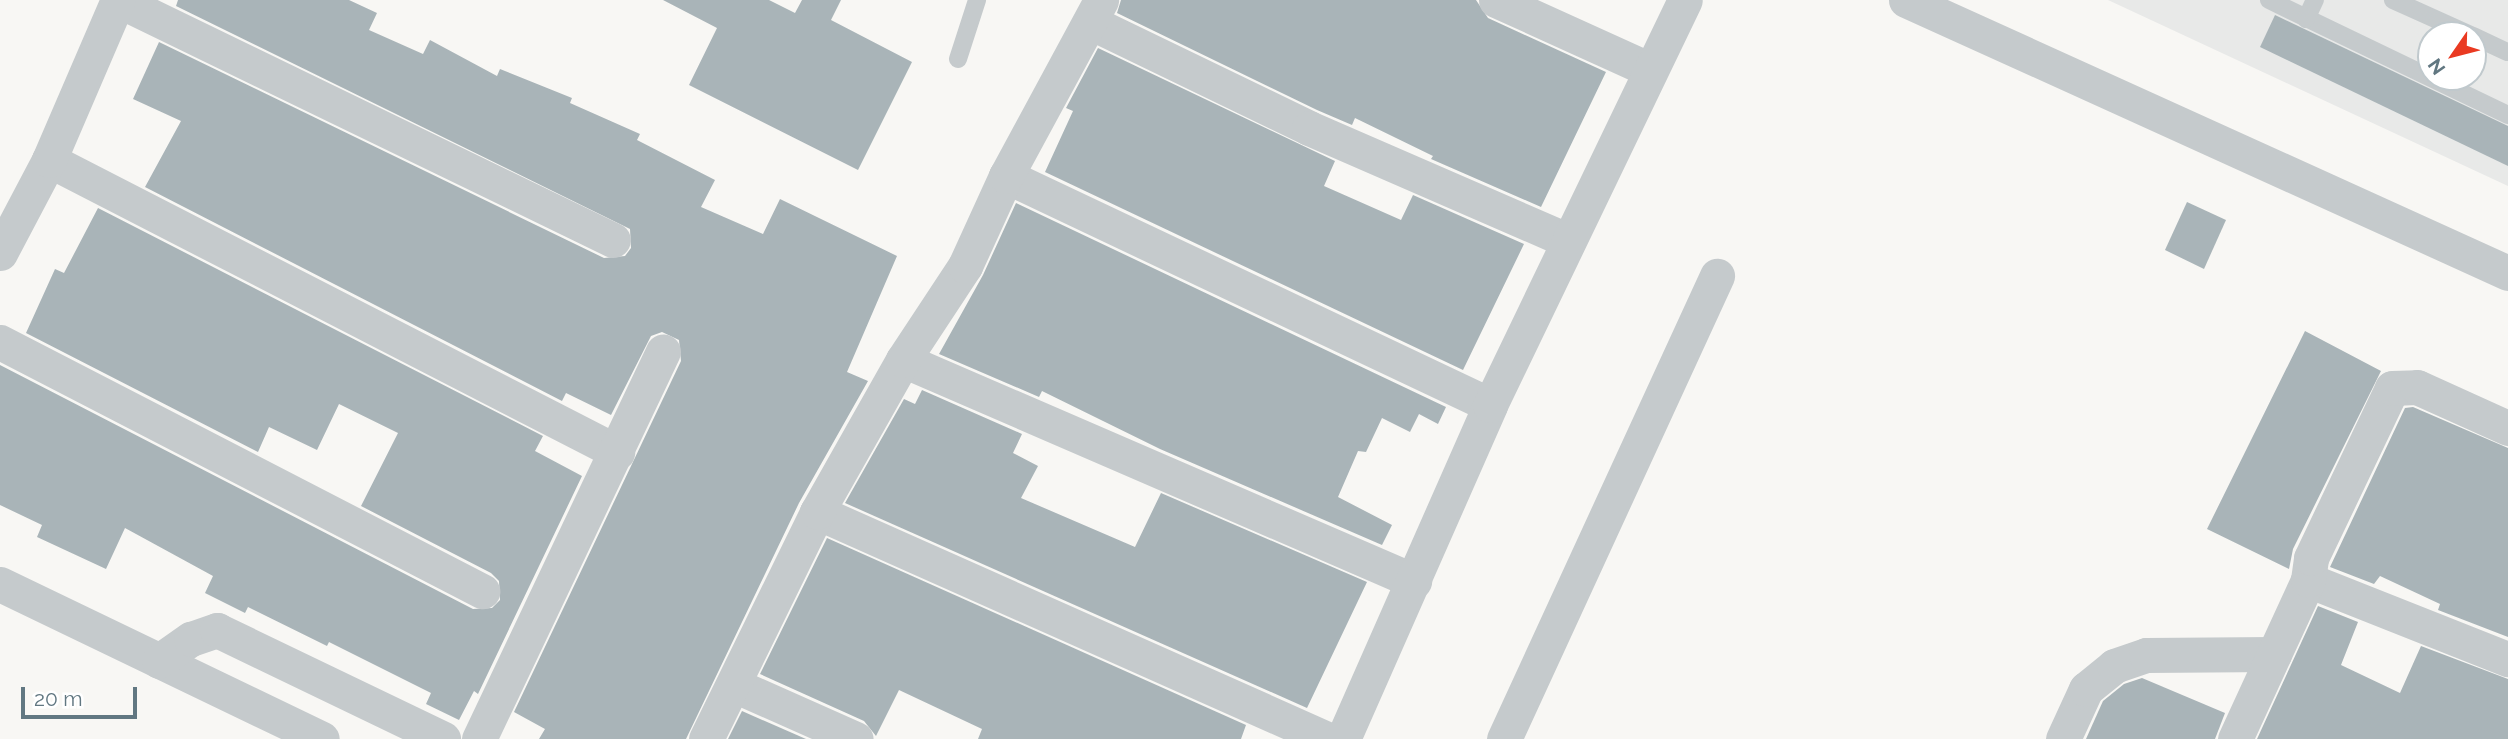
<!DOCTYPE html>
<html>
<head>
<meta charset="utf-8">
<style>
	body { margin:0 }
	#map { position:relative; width:2508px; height:739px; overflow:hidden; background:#f8f7f4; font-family:Raleway,sans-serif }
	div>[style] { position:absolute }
	.built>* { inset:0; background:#e8e9e8 }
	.building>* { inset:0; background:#a9b4b8 }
	.lane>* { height:18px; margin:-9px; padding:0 9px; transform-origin:9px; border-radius:9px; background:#c5cacc }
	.street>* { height:35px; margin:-17.5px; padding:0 17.5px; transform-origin:17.5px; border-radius:17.5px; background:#c5cacc }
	span { translate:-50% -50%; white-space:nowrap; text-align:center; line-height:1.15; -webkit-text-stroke:7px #fff; paint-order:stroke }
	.north { position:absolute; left:2417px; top:21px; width:70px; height:70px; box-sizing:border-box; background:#fff; border:2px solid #c0c9cd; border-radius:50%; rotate:235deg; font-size:19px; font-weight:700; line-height:28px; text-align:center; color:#617781 }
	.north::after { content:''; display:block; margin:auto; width:24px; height:32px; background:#ea3a22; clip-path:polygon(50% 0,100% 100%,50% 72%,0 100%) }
	.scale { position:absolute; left:21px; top:687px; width:116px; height:32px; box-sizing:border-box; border:4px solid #617781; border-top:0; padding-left:9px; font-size:21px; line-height:24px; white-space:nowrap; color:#617781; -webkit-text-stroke:5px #fff; paint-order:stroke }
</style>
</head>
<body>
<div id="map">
	<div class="built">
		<i style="clip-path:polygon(evenodd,2108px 0,2508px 0,2508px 186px,2108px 0,2431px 35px,2473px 35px,2473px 77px,2431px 77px,2431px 35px)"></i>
	</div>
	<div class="building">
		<i style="clip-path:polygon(178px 0,349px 0,377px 13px,369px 30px,423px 54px,430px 40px,497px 76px,500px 69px,572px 98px,570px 103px,640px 134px,637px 140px,715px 180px,701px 207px,763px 234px,780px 199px,897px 256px,847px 372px,868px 381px,799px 503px,686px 739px,539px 739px,545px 729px,514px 712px,681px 361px,679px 340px,662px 332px,651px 336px,611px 415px,566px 393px,562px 401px,145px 187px,181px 121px,133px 99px,159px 42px,604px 258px,625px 256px,631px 248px,630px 229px,176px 6px)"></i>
		<i style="clip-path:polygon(663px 0,769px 0,795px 13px,802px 0,841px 0,831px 20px,912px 62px,858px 170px,689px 85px,717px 28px)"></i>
		<i style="clip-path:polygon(1121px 0,1476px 0,1488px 18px,1606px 72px,1541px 207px,1431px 159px,1433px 156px,1355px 118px,1352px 125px,1317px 110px,1117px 13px)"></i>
		<i style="clip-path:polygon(2275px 15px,2508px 126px,2508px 166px,2260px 47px)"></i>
		<i style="clip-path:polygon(1098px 48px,1335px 161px,1324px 186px,1401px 220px,1413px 195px,1524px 244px,1463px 370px,1045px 172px,1073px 111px,1066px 108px)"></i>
		<i style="clip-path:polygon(2187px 202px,2226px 220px,2204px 269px,2165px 250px)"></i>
		<i style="clip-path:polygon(1016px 203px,1446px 407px,1438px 424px,1419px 414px,1410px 432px,1382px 418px,1366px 452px,1358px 451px,1338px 497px,1392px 525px,1382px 545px,1160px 449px,1042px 391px,1039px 397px,939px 354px,983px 275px)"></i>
		<i style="clip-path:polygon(98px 208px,543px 436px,535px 451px,582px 476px,478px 694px,474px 691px,459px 720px,426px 704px,431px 693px,329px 642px,327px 646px,248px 607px,245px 613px,205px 593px,213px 576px,125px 528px,106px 569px,37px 537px,42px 525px,0 505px,0 365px,473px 609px,492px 608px,500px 600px,499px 581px,491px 573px,361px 506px,398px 433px,339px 404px,317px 450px,269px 427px,258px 452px,26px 333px,55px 269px,64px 273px)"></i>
		<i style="clip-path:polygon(2305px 331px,2381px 371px,2293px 549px,2289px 569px,2207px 529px)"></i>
		<i style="clip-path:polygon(922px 390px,1022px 434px,1013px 453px,1038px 466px,1021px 498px,1135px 547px,1161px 493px,1367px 582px,1307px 708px,845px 503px,904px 399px,915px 404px)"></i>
		<i style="clip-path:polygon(2413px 407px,2508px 448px,2508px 637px,2438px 610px,2440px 604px,2380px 576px,2374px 584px,2330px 567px,2405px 408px)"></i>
		<i style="clip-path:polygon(827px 538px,1246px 725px,1241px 739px,978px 739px,982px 729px,899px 690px,876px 736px,864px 721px,760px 674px)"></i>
		<i style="clip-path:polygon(2318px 606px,2358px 622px,2341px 665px,2400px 693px,2421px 646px,2508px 679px,2508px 739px,2257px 739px)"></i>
		<i style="clip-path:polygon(2142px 678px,2225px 713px,2215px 739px,2086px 739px,2103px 701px,2124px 684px)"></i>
		<i style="clip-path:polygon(742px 711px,806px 739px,728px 739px)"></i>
	</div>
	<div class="lane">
		<i style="left:2269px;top:0;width:265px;rotate:25.7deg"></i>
		<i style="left:2393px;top:0;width:85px;rotate:24.2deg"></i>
		<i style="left:2306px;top:19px;width:21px;rotate:-65deg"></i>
		<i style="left:2473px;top:36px;width:38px;rotate:25deg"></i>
		<i style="left:958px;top:59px;width:62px;rotate:-72.1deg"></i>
	</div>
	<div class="street">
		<i style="left:118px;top:0;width:550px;rotate:25.87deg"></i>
		<i style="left:1496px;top:0;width:167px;rotate:24.4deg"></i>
		<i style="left:1906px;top:0;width:661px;rotate:24.39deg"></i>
		<i style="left:1090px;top:22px;width:243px;rotate:25.8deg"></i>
		<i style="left:1309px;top:128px;width:283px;rotate:23.5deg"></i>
		<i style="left:49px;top:160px;width:639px;rotate:27.21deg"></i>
		<i style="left:1006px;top:176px;width:535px;rotate:25.32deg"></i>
		<i style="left:0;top:253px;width:105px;rotate:-62.2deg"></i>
		<i style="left:49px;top:160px;width:174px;rotate:-66.7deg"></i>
		<i style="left:0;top:342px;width:543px;rotate:27.32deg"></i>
		<i style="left:903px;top:360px;width:557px;rotate:23.39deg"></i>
		<i style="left:817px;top:512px;width:558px;rotate:23.99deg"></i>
		<i style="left:2308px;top:580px;width:215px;rotate:21.6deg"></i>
		<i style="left:0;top:584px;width:357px;rotate:25.7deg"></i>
		<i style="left:159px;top:661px;width:39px;rotate:-35deg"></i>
		<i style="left:191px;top:639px;width:28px;rotate:-19deg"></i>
		<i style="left:217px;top:630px;width:251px;rotate:25.7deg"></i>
		<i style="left:734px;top:685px;width:133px;rotate:23.9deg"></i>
		<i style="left:479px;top:739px;width:429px;rotate:-64.6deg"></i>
		<i style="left:706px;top:739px;width:253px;rotate:-63.9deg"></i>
		<i style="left:817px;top:512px;width:175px;rotate:-60.5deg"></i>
		<i style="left:903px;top:360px;width:113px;rotate:-56.6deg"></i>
		<i style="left:965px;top:266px;width:99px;rotate:-65.5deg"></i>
		<i style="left:1006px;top:176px;width:200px;rotate:-61.6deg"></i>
		<i style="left:1343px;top:739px;width:365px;rotate:-66.2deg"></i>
		<i style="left:1490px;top:405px;width:449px;rotate:-64.3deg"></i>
		<i style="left:1504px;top:739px;width:510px;rotate:-65.3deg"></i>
		<i style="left:2063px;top:739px;width:55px;rotate:-65.3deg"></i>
		<i style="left:2086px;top:689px;width:36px;rotate:-39deg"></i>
		<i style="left:2114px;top:666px;width:34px;rotate:-19deg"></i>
		<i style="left:2146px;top:655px;width:128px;rotate:-0.4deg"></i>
		<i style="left:2235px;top:739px;width:175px;rotate:-65.3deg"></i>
		<i style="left:2308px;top:580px;width:22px;rotate:-82deg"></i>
		<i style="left:2311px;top:558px;width:188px;rotate:-64.5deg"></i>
		<i style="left:2392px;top:388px;width:25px;rotate:-2deg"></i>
		<i style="left:2417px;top:387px;width:100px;rotate:24.3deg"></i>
	</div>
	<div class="north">N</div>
	<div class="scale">20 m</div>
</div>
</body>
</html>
